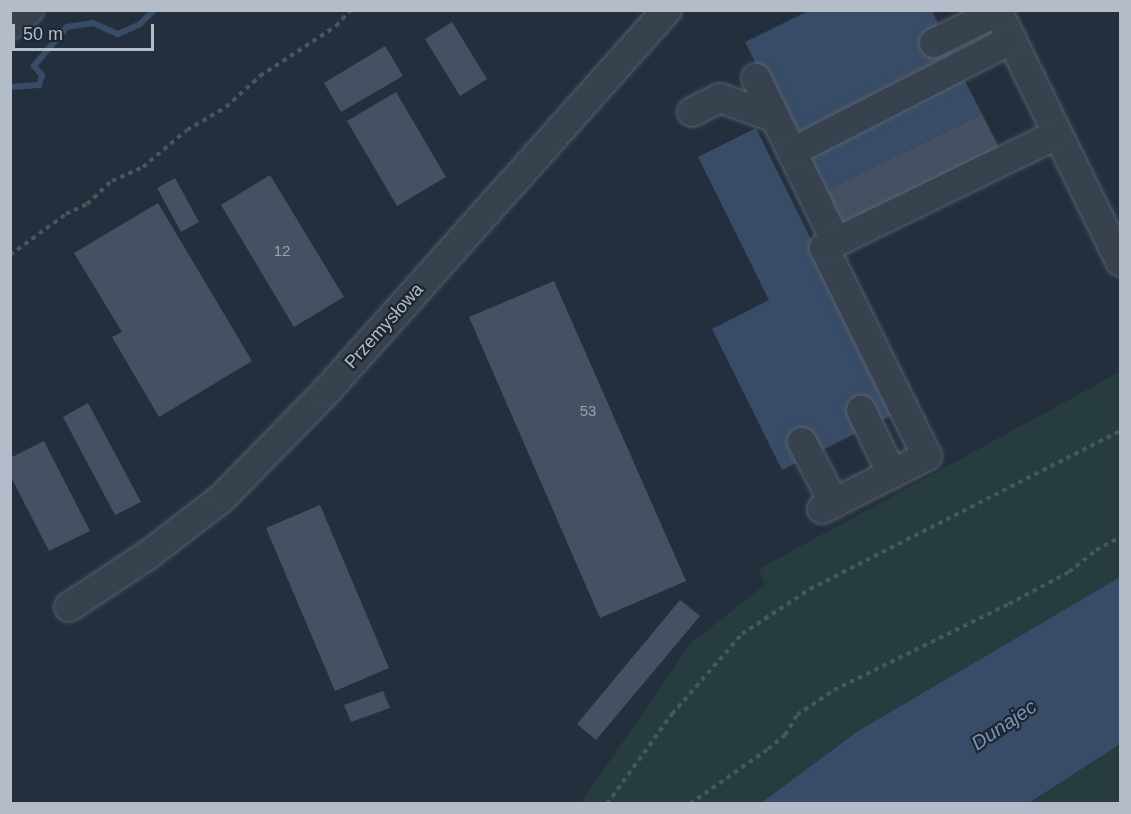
<!DOCTYPE html>
<html>
<head>
<meta charset="utf-8">
<style>
	body { margin:0 }
	#map { position:relative; width:1131px; height:814px; overflow:hidden; background:#242f3e; font-family:Helvetica,sans-serif }
	div>[style] { position:absolute }
	.green>* { inset:0; background:#263c3f }
	.water>* { inset:0; background:#394c67 }
	.stream>* { height:6px; margin:-3px; padding:0 3px; transform-origin:3px; border-radius:3px; background:#394c67 }
	.building>* { inset:0; background:#455162 }
	.path>* { height:4px; margin-top:-2px; transform-origin:0; background:repeating-linear-gradient(90deg,#44595c 0 4.5px,transparent 0 9px) }
	.roads { filter:drop-shadow(0 0 2px #565f6c) drop-shadow(0 0 2px #565f6c) }
	.minor>* { height:28px; margin:-14px; padding:0 14px; transform-origin:14px; border-radius:14px; background:#38414e }
	span { translate:-50% -50%; white-space:nowrap; text-align:center; line-height:1.15; -webkit-text-stroke:4.5px #1d2633; paint-order:stroke }
	.number-label { font-size:15px; color:#98a1af }
	.number-label span { -webkit-text-stroke-width:0 }
	.street-label { font-size:18px; color:#b4bcc9 }
	.water-label { font-size:20px; color:#7c92b1; font-style:italic }
	.frame { position:absolute; inset:0; border:12px solid #b4bcc9; pointer-events:none }
	.scale { position:absolute; left:12px; top:24px; width:142px; height:27px; box-sizing:border-box; border:3px solid #b4bcc9; border-top:0; padding-left:8px; font-size:18px; line-height:21px; white-space:nowrap; color:#b4bcc9; -webkit-text-stroke:4px #1d2633; paint-order:stroke }
</style>
</head>
<body>
<div id="map">
	<div class="green">
		<i style="clip-path:polygon(1120px 372px,1120px 577px,858px 731px,761px 803px,580px 804px,691px 643px,765px 585px,759px 569px)"></i>
		<i style="clip-path:polygon(1120px 744px,1120px 803px,1029px 804px,1071px 775px)"></i>
	</div>
	<div class="water">
		<i style="clip-path:polygon(808px 11px,932px 11px,957px 61px,796px 143px,745px 42px)"></i>
		<i style="clip-path:polygon(962px 75px,982px 114px,821px 193px,804px 155px)"></i>
		<i style="clip-path:polygon(756px 128px,897px 413px,782px 470px,712px 329px,769px 300px,698px 157px)"></i>
		<i style="clip-path:polygon(1120px 577px,1120px 744px,1029px 803px,761px 803px,858px 731px)"></i>
	</div>
	<div class="stream">
		<i style="left:10px;top:87px;width:29px;rotate:-4deg"></i>
		<i style="left:39px;top:85px;width:10px;rotate:-73deg"></i>
		<i style="left:42px;top:75px;width:12px;rotate:-132deg"></i>
		<i style="left:34px;top:66px;width:51px;rotate:-49.8deg"></i>
		<i style="left:67px;top:27px;width:26px;rotate:-9deg"></i>
		<i style="left:93px;top:23px;width:27px;rotate:24deg"></i>
		<i style="left:118px;top:34px;width:24px;rotate:-24deg"></i>
		<i style="left:140px;top:24px;width:20px;rotate:-45deg"></i>
	</div>
	<div class="building">
		<i style="clip-path:polygon(452px 22px,487px 79px,460px 96px,425px 39px)"></i>
		<i style="clip-path:polygon(385px 46px,403px 76px,341px 112px,324px 83px)"></i>
		<i style="clip-path:polygon(396px 92px,446px 177px,397px 206px,347px 121px)"></i>
		<i style="clip-path:polygon(982px 114px,1002px 153px,840px 232px,821px 193px)"></i>
		<i style="clip-path:polygon(270px 175px,344px 297px,294px 327px,221px 205px)"></i>
		<i style="clip-path:polygon(175px 178px,199px 222px,181px 232px,157px 188px)"></i>
		<i style="clip-path:polygon(158px 203px,252px 361px,159px 417px,112px 337px,122px 332px,74px 253px)"></i>
		<i style="clip-path:polygon(554px 281px,686px 581px,600px 618px,469px 317px)"></i>
		<i style="clip-path:polygon(88px 403px,141px 502px,115px 515px,63px 417px)"></i>
		<i style="clip-path:polygon(44px 441px,90px 531px,49px 551px,10px 475px,10px 458px)"></i>
		<i style="clip-path:polygon(320px 505px,389px 668px,335px 691px,266px 528px)"></i>
		<i style="clip-path:polygon(680px 600px,700px 616px,596px 740px,577px 724px)"></i>
		<i style="clip-path:polygon(383px 691px,390px 708px,351px 722px,344px 705px)"></i>
	</div>
	<div class="path">
		<i style="left:10px;top:255px;width:69px;rotate:-36.2deg"></i>
		<i style="left:66px;top:214px;width:23px;rotate:-25deg"></i>
		<i style="left:87px;top:204px;width:34px;rotate:-43deg"></i>
		<i style="left:112px;top:181px;width:34px;rotate:-24deg"></i>
		<i style="left:143px;top:167px;width:57px;rotate:-40.1deg"></i>
		<i style="left:187px;top:130px;width:45px;rotate:-30.5deg"></i>
		<i style="left:226px;top:107px;width:46px;rotate:-42.4deg"></i>
		<i style="left:260px;top:76px;width:91px;rotate:-33.3deg"></i>
		<i style="left:336px;top:26px;width:22px;rotate:-47deg"></i>
		<i style="left:607px;top:804px;width:111px;rotate:-54.2deg"></i>
		<i style="left:672px;top:714px;width:106px;rotate:-48.8deg"></i>
		<i style="left:742px;top:634px;width:82px;rotate:-33.5deg"></i>
		<i style="left:810px;top:589px;width:348px;rotate:-27deg"></i>
		<i style="left:690px;top:804px;width:95px;rotate:-35.2deg"></i>
		<i style="left:768px;top:749px;width:22px;rotate:-39deg"></i>
		<i style="left:785px;top:735px;width:23px;rotate:-59deg"></i>
		<i style="left:797px;top:715px;width:45px;rotate:-34deg"></i>
		<i style="left:834px;top:690px;width:195px;rotate:-26.2deg"></i>
		<i style="left:1009px;top:604px;width:68px;rotate:-28.1deg"></i>
		<i style="left:1069px;top:572px;width:35px;rotate:-39deg"></i>
		<i style="left:1096px;top:550px;width:27px;rotate:-28deg"></i>
	</div>
	<div class="roads">
		<div class="minor">
			<i style="left:997px;top:10px;width:280px;rotate:63.9deg"></i>
			<i style="left:10px;top:25px;width:24px;rotate:-38deg"></i>
			<i style="left:934px;top:43px;width:70px;rotate:-26.2deg"></i>
			<i style="left:756px;top:78px;width:182px;rotate:64deg"></i>
			<i style="left:692px;top:112px;width:31px;rotate:-27deg"></i>
			<i style="left:720px;top:98px;width:59px;rotate:20deg"></i>
			<i style="left:792px;top:152px;width:246px;rotate:-27.1deg"></i>
			<i style="left:861px;top:410px;width:71px;rotate:64.2deg"></i>
			<i style="left:802px;top:442px;width:69px;rotate:62.3deg"></i>
			<i style="left:822px;top:509px;width:118px;rotate:-26.8deg"></i>
			<i style="left:927px;top:456px;width:232px;rotate:-116.3deg"></i>
			<i style="left:824px;top:248px;width:260px;rotate:-26deg"></i>
			<i style="left:69px;top:607px;width:95px;rotate:-33.4deg"></i>
			<i style="left:148px;top:555px;width:93px;rotate:-37.6deg"></i>
			<i style="left:222px;top:498px;width:146px;rotate:-45.6deg"></i>
			<i style="left:324px;top:394px;width:515px;rotate:-48.23deg"></i>
		</div>
	</div>
	<div class="number-label">
		<span style="left:282px;top:251px">12</span>
		<span style="left:588px;top:411px">53</span>
	</div>
	<div class="street-label">
		<span style="left:384px;top:326px;rotate:-48deg">Przemysłowa</span>
	</div>
	<div class="water-label">
		<span style="left:1004px;top:725px;rotate:-34deg">Dunajec</span>
	</div>
	<div class="frame"></div>
	<div class="scale">50 m</div>
</div>
</body>
</html>
